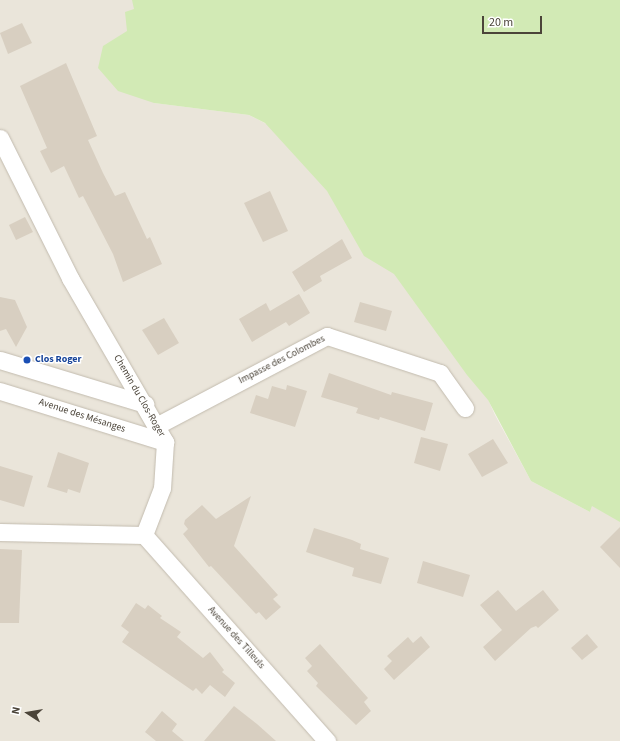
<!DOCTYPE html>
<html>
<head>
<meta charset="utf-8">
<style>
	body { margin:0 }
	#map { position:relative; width:620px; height:741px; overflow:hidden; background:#f6f3ec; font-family:"Source Sans 3",sans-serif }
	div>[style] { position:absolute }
	.residential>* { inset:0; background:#eae5da }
	.green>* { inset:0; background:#d2eab5 }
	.building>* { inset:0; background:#d8cfc1 }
	.roads { filter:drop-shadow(0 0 1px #c2bbae) drop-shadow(0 0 1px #c2bbae) }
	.minor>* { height:17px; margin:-8.5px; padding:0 8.5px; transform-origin:8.5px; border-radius:8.5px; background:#fff }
	.dots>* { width:11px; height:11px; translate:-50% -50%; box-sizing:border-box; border:2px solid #fff; border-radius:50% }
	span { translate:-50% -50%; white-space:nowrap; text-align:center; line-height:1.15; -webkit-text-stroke:3px #fff; paint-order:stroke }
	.transit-label { font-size:10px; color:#164399; font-weight:700 }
	.left { translate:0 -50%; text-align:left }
	.street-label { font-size:10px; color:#4b4439 }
	.north { position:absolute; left:8px; top:693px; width:40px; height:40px; -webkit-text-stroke:3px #fff; paint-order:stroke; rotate:282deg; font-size:11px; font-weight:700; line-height:16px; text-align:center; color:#4b4439 }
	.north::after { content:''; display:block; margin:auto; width:14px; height:18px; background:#4b4439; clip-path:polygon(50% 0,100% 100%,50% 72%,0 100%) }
	.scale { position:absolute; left:482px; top:16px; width:60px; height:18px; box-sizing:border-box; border:2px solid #4b4439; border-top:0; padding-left:5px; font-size:12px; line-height:14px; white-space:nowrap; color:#4b4439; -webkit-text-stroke:3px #fff; paint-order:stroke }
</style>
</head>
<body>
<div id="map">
	<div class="residential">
		<i style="clip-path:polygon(0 0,162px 0,154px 103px,249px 115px,299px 141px,477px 375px,495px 415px,531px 481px,590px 512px,603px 469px,620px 485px,620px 741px,0 741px)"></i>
	</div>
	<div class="green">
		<i style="clip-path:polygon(132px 0,620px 0,620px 522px,592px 506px,590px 512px,531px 481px,488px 400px,467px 375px,394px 274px,364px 256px,327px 191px,265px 123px,249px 115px,154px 103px,118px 91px,98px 68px,103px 46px,127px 31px,125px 12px,134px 9px)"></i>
	</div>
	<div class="building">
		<i style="clip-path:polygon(22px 23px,32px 43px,8px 54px,0 33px)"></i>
		<i style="clip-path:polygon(66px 63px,97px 136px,88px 140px,103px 173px,115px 196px,125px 192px,147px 239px,150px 237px,162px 264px,123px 282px,113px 254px,83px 196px,79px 198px,64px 166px,51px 173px,40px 151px,47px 148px,20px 86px)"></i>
		<i style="clip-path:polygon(270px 191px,288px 231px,263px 242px,244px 203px)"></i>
		<i style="clip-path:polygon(25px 217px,33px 232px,16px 240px,9px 225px)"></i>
		<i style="clip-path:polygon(342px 239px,352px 258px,320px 276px,322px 281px,304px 292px,292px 272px)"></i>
		<i style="clip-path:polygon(299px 294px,310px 313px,289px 326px,286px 322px,252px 342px,239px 319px,266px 303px,270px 311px)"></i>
		<i style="clip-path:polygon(0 297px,15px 300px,27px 327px,16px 347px,6px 329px,0 331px)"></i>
		<i style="clip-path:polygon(360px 302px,392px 311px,386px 331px,354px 322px)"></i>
		<i style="clip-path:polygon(164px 318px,179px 343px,158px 355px,142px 330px)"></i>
		<i style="clip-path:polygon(329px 373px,391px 395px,392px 392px,433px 403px,425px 431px,380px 417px,379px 420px,356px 413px,358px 408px,321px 397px)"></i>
		<i style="clip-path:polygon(287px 385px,307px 391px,295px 427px,250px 413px,256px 395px,268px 399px,272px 386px,286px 390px)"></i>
		<i style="clip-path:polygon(421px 437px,448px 444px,440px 471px,414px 463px)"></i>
		<i style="clip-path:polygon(493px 439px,508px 463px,482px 477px,468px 454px)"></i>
		<i style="clip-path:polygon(58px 452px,89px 463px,80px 493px,68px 489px,67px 493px,47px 487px)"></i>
		<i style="clip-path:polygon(0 466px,33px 476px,24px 507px,0 500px)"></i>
		<i style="clip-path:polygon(251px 496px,234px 546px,278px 595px,273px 599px,281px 607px,266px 620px,259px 612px,256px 614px,211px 566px,209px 567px,183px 534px,188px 529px,184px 524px,185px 520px,202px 505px,216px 519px)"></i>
		<i style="clip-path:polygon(620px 527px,620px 568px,600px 547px)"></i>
		<i style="clip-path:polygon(314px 528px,352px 540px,361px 544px,360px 549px,389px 558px,381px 584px,352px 576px,354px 568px,306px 552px)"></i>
		<i style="clip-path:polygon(0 549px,22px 550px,19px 623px,0 623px)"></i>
		<i style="clip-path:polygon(423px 561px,470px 575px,463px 597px,417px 583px)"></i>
		<i style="clip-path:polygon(498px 590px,516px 611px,543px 590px,559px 610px,538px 628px,536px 626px,531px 628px,495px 661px,483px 647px,502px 630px,480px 605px)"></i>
		<i style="clip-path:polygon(136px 603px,145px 609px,148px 605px,162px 616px,160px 618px,181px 632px,177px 637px,203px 658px,210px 652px,224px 670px,222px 672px,235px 683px,225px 697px,210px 685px,202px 694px,196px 688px,193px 691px,122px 642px,129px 632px,121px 626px)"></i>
		<i style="clip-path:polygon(587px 634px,598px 647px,582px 660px,571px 648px)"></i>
		<i style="clip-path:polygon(421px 636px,430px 647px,394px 680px,384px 669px,392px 661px,387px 656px,408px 637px,413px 643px)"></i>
		<i style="clip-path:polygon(320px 644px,368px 698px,364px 702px,371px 711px,356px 725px,316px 686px,318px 683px,307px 671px,312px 666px,305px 658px)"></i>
		<i style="clip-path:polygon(234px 706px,257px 724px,276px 741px,204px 741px)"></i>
		<i style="clip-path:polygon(162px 711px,177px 724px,172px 731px,184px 741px,156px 741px,145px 732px)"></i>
	</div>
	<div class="roads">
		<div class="minor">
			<i style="left:0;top:138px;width:157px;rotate:63.4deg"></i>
			<i style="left:70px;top:278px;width:190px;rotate:59.9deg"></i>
			<i style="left:165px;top:442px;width:46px;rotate:93.7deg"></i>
			<i style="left:162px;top:488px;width:50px;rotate:111deg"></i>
			<i style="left:0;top:360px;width:152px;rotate:16.9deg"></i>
			<i style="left:0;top:391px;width:173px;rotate:17.2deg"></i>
			<i style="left:156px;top:426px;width:193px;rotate:-27.8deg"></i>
			<i style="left:327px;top:336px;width:119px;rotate:18.1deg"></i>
			<i style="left:440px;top:373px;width:43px;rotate:54.5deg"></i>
			<i style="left:0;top:532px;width:144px;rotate:1.2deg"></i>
			<i style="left:144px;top:535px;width:276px;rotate:48.4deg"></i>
		</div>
	</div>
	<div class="dots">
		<i style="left:27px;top:360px;background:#1a4fb4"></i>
	</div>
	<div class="transit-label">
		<span class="left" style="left:35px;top:360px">Clos Roger</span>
	</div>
	<div class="street-label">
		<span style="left:282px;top:360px;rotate:-27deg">Impasse des Colombes</span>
		<span style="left:139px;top:396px;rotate:60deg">Chemin du Clos-Roger</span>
		<span style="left:82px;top:416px;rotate:18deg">Avenue des Mésanges</span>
		<span style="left:236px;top:638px;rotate:48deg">Avenue des Tilleuls</span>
	</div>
	<div class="north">N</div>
	<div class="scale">20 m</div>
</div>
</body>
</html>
